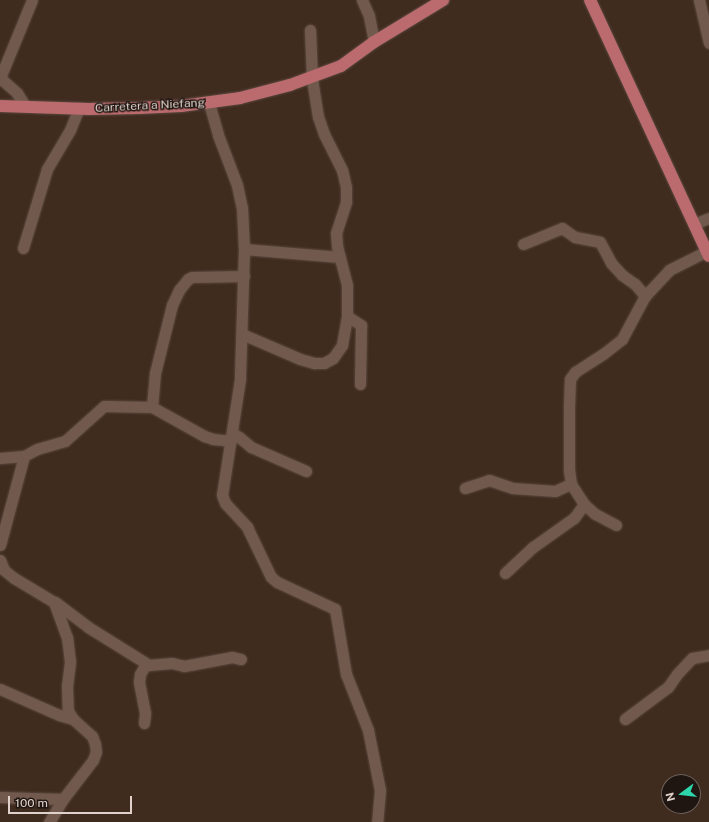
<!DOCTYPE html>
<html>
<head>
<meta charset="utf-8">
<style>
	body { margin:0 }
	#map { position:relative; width:709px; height:822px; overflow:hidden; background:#402b1f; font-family:"Public Sans",sans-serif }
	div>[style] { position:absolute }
	.roads { filter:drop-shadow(0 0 1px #5a483f) drop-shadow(0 0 1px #5a483f) }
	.minor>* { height:11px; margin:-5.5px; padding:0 5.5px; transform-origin:5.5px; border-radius:5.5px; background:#715a4d }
	.major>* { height:12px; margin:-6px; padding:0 6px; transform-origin:6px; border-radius:6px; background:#bb6b6d }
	span { translate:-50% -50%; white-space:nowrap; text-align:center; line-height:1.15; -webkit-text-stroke:3px #201611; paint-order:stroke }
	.street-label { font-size:12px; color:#e0d2cb }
	.north { position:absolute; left:661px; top:774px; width:40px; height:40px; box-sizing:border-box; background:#201611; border:1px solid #6d615b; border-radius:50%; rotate:255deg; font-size:11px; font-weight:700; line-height:16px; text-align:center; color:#e0d2cb }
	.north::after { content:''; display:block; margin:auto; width:14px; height:18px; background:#2dd5ab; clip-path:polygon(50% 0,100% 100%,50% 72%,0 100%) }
	.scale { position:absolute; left:8px; top:796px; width:124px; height:18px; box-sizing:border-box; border:2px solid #e0d2cb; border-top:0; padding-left:5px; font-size:12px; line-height:14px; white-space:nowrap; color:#e0d2cb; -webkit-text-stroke:3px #201611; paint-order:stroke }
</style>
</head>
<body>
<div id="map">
	<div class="roads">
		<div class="minor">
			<i style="left:362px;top:0;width:17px;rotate:66deg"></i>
			<i style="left:369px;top:16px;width:26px;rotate:79deg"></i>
			<i style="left:699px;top:0;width:44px;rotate:76.9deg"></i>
			<i style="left:0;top:78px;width:84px;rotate:-67.7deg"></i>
			<i style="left:0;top:78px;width:23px;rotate:41deg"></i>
			<i style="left:17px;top:93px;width:15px;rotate:58deg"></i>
			<i style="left:209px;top:103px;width:33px;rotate:74deg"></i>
			<i style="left:218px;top:135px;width:53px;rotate:69.2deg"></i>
			<i style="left:237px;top:185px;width:24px;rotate:78deg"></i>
			<i style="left:242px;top:208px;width:41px;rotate:87.2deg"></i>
			<i style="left:244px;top:249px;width:130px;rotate:91.8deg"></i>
			<i style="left:240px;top:379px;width:117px;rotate:98.8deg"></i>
			<i style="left:222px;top:495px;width:9px;rotate:69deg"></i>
			<i style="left:225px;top:503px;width:33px;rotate:47deg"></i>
			<i style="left:247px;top:527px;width:55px;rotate:64.4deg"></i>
			<i style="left:271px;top:577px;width:8px;rotate:40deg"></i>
			<i style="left:277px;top:582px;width:64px;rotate:25deg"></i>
			<i style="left:335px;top:609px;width:66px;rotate:80.4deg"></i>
			<i style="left:346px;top:674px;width:60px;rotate:68.6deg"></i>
			<i style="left:368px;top:730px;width:61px;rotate:78.7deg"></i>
			<i style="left:380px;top:790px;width:32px;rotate:95deg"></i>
			<i style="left:694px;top:224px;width:16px;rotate:-22deg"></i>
			<i style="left:523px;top:244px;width:42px;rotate:-22.3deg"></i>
			<i style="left:562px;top:228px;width:16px;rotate:35deg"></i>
			<i style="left:575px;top:237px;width:25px;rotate:11deg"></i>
			<i style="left:600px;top:242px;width:24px;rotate:62deg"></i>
			<i style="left:611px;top:263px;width:16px;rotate:47deg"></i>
			<i style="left:622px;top:275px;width:16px;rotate:35deg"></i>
			<i style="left:635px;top:284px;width:16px;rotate:50deg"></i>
			<i style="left:23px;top:248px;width:83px;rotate:-73.1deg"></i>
			<i style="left:47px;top:169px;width:45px;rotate:-59.5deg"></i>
			<i style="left:70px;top:130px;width:24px;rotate:-68deg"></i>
			<i style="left:244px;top:249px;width:96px;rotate:4.8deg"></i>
			<i style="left:347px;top:316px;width:17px;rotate:33deg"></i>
			<i style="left:361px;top:325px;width:59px;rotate:91deg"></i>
			<i style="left:242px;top:334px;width:63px;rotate:23.3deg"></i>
			<i style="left:300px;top:359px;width:15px;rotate:16deg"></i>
			<i style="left:314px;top:363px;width:10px"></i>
			<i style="left:324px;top:363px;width:10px;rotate:-29deg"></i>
			<i style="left:333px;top:358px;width:16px;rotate:-55deg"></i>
			<i style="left:342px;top:345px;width:29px;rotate:-80deg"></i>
			<i style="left:347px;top:316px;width:31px;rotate:-90deg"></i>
			<i style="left:347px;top:285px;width:40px;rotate:-104.4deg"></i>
			<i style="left:337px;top:246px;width:13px;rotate:-94deg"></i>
			<i style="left:336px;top:233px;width:33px;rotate:-72deg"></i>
			<i style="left:346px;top:202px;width:15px;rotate:-90deg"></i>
			<i style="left:346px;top:187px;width:17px;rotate:-103deg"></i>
			<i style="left:342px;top:170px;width:40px;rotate:-116.6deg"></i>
			<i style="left:324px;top:134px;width:18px;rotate:-109deg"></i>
			<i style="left:318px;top:117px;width:39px;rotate:-99deg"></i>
			<i style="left:312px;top:78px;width:48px;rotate:-92.4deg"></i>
			<i style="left:152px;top:407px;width:34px;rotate:-85deg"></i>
			<i style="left:155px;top:373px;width:70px;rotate:-76deg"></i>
			<i style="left:172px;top:305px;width:17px;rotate:-65deg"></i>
			<i style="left:179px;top:290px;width:14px;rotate:-51deg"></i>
			<i style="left:188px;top:279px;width:4px;rotate:-27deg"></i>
			<i style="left:192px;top:277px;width:52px;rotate:-1.1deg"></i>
			<i style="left:232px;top:433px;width:8px;rotate:30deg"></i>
			<i style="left:239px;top:437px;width:16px;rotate:40deg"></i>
			<i style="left:251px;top:447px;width:60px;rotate:23.6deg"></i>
			<i style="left:0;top:458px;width:24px;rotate:-5deg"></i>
			<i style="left:465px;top:488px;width:25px;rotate:-18deg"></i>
			<i style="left:489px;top:480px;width:24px;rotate:19deg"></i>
			<i style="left:512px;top:488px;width:43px;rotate:4deg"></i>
			<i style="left:555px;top:491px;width:17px;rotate:-24deg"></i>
			<i style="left:616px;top:525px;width:24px;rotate:-152deg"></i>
			<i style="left:595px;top:514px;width:15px;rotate:-138deg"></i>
			<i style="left:584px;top:504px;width:24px;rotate:-123deg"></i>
			<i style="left:571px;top:484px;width:14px;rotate:-98deg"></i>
			<i style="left:569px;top:470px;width:63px;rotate:-90deg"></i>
			<i style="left:569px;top:407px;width:28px;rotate:-88deg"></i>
			<i style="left:570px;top:379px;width:9px;rotate:-54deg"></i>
			<i style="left:575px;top:372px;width:33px;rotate:-33deg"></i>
			<i style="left:603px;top:354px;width:24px;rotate:-38deg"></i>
			<i style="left:622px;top:339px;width:49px;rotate:-61.9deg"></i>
			<i style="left:645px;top:296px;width:35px;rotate:-47deg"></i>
			<i style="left:669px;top:270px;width:42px;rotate:-26.6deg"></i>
			<i style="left:0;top:545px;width:92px;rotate:-74.9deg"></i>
			<i style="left:24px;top:456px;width:15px;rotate:-28deg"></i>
			<i style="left:37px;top:449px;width:29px;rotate:-16deg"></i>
			<i style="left:65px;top:441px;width:52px;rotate:-41.9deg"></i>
			<i style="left:104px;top:406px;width:48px;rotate:1.2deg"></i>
			<i style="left:152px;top:407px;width:60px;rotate:29.1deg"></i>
			<i style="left:204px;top:436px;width:9px;rotate:18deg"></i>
			<i style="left:213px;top:439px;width:18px;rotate:6deg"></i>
			<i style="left:0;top:560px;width:11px;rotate:68deg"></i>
			<i style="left:4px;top:570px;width:13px;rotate:39deg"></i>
			<i style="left:14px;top:578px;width:47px;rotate:31deg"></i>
			<i style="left:54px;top:602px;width:37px;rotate:70deg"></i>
			<i style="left:67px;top:637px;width:25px;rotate:83deg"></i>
			<i style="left:70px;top:662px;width:24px;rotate:97deg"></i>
			<i style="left:67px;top:686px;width:25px;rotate:88deg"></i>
			<i style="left:68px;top:711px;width:9px;rotate:58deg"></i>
			<i style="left:73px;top:719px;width:25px;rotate:42deg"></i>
			<i style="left:92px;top:736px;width:9px;rotate:69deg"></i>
			<i style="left:95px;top:744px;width:8px;rotate:83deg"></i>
			<i style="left:96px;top:752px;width:9px;rotate:111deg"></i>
			<i style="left:93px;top:760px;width:49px;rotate:127.6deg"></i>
			<i style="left:63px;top:799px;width:27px;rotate:121deg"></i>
			<i style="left:505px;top:573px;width:38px;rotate:-43deg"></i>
			<i style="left:533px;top:547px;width:50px;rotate:-35.3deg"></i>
			<i style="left:574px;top:518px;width:17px;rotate:-54deg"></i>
			<i style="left:55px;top:602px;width:41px;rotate:37.1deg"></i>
			<i style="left:88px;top:627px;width:72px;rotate:31.9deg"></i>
			<i style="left:149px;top:665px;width:23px;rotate:-5deg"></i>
			<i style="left:172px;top:663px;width:12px;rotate:14deg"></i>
			<i style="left:184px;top:666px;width:49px;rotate:-10.6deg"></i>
			<i style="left:232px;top:657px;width:9px;rotate:13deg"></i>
			<i style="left:0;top:689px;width:64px;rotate:23.8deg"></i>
			<i style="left:59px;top:715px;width:15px;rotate:16deg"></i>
			<i style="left:625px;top:719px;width:54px;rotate:-36.7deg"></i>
			<i style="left:668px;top:687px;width:16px;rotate:-55deg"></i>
			<i style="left:677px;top:674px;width:22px;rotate:-47deg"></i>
			<i style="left:692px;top:658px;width:17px;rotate:-10deg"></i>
			<i style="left:144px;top:723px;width:10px;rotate:-84deg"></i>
			<i style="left:145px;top:713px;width:32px;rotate:-101deg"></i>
			<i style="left:139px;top:682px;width:8px;rotate:-83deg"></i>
			<i style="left:140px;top:674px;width:12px;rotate:-59deg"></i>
			<i style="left:0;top:797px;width:63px;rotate:1.8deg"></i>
		</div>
		<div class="major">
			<i style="left:590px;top:0;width:282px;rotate:65.1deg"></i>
			<i style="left:0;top:106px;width:89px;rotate:1.9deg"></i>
			<i style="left:89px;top:109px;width:50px;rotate:-1.1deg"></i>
			<i style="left:139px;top:108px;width:42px;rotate:-2.7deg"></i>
			<i style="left:181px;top:106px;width:60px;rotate:-7.7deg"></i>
			<i style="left:240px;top:98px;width:52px;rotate:-14.6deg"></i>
			<i style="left:290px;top:85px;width:54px;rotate:-20.4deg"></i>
			<i style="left:341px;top:66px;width:41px;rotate:-36deg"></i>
			<i style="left:374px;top:42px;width:81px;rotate:-31.3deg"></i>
		</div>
	</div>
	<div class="street-label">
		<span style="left:150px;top:106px;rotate:-3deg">Carretera a Niefang</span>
	</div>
	<div class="north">N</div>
	<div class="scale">100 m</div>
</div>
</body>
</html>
